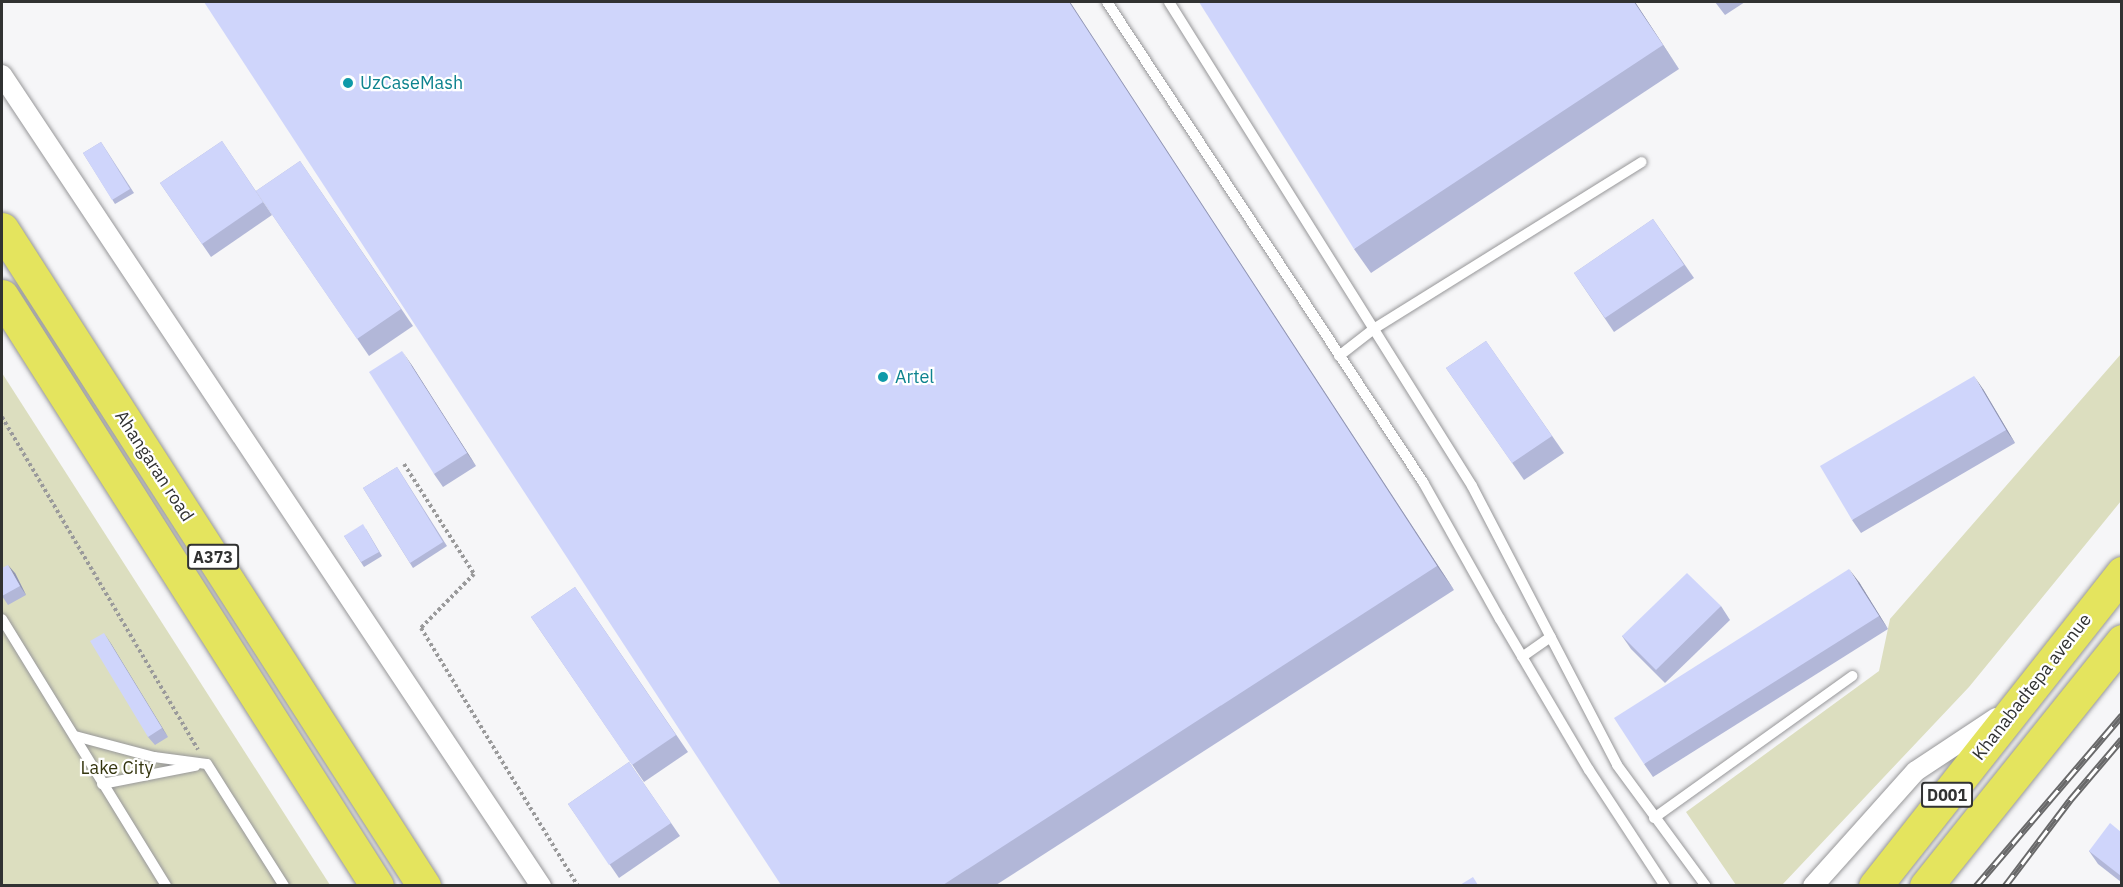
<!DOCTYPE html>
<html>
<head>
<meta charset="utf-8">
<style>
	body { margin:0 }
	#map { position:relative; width:2123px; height:887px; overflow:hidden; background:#f6f6f8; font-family:"IBM Plex Sans",sans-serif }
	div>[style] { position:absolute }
	.green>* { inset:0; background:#dcdebf }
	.path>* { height:4px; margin-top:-2px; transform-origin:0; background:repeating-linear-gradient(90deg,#9a9a9b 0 3px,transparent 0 6px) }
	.roads { filter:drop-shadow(0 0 2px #979799) drop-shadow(0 0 2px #979799) }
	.service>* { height:10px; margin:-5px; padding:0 5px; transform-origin:5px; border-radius:5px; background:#fff }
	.minor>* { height:20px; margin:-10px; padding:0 10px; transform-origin:10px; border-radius:10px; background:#fff }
	.trunk>* { height:33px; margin:-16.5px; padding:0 16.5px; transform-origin:16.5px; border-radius:16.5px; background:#e4e45e }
	.rail>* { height:7px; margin-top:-3.5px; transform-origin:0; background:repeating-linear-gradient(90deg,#fff 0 14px,#69696a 0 28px); box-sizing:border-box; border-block:2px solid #69696a }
	.wall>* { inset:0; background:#b2b7d8 }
	.shaded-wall>* { inset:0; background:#9195b0 }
	.building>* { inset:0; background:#cfd5fb }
	.dots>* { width:16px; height:16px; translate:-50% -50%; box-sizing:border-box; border:3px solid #fff; border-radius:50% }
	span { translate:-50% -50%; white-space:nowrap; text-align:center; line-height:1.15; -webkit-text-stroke:4.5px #fff; paint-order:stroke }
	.shield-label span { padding:2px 4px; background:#fff; border:2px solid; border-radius:4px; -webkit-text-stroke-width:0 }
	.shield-label { font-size:16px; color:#313232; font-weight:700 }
	.culture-label { font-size:18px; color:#0d838f }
	.left { translate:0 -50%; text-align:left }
	.street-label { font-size:18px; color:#313232 }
	.park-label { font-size:18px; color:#35360f }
	.frame { position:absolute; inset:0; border:3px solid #313232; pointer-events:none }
</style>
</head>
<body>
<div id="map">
	<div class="green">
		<i style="clip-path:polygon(2121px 354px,2121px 501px,1969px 687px,1782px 885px,1736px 885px,1686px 812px,1879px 671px,1890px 619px)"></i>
		<i style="clip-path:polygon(2px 373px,330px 885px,2px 885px)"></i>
	</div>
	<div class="path">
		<i style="left:2px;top:417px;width:386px;rotate:59.5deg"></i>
		<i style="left:404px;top:464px;width:130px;rotate:57.5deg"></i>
		<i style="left:474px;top:574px;width:76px;rotate:134.5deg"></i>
		<i style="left:421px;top:628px;width:302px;rotate:58.7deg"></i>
	</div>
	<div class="roads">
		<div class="service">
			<i style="left:1107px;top:2px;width:575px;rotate:56.64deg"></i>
			<i style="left:1423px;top:482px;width:157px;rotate:60.7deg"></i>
			<i style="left:1500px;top:619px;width:175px;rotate:59.5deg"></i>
			<i style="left:1589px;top:770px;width:139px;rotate:56.8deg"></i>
			<i style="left:1169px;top:2px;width:571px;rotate:57.95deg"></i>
			<i style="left:1472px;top:486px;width:314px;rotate:62.5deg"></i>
			<i style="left:1617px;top:765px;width:150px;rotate:53.7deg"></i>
			<i style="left:1339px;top:356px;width:46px;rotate:-37.9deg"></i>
			<i style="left:1375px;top:328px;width:314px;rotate:-31.9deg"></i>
			<i style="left:2px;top:619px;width:313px;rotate:58.4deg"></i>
			<i style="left:1522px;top:657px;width:35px;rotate:-35deg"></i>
			<i style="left:75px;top:736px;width:82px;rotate:14.9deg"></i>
			<i style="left:154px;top:757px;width:53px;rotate:7.5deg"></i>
			<i style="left:207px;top:764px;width:144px;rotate:57.7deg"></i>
			<i style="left:102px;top:784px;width:95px;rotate:-11deg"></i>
			<i style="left:1654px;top:818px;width:244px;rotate:-35.6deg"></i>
		</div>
		<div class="minor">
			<i style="left:2px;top:75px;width:974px;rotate:56.39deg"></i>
			<i style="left:1813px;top:886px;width:154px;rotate:-48.2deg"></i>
			<i style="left:1916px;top:771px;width:96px;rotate:-33.5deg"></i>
		</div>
		<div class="trunk">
			<i style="left:2px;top:229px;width:781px;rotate:57.29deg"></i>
			<i style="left:2px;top:296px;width:699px;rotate:57.56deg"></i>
			<i style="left:1875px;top:886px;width:399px;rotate:-51.7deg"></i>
			<i style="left:1926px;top:886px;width:314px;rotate:-51.3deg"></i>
		</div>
	</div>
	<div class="rail">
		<i style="left:1976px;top:886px;width:225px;rotate:-49.5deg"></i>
		<i style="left:2005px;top:886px;width:108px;rotate:-52.9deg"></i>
		<i style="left:2070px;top:800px;width:80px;rotate:-49.6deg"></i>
	</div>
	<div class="wall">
		<i style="clip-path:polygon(1070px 2px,1454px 590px,996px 885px,781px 885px)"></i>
		<i style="clip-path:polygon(1635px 2px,1679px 69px,1371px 273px,1354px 249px)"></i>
		<i style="clip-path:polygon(1715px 2px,1745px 2px,1725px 15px)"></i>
		<i style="clip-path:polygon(222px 141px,272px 215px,211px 257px,160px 183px)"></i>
		<i style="clip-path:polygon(101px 142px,134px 193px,115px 204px,83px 153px)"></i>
		<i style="clip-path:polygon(300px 161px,413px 326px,369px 356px,256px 191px)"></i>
		<i style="clip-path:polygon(1653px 219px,1694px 278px,1614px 332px,1574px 273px)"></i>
		<i style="clip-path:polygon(1486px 341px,1564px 453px,1524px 480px,1446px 368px)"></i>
		<i style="clip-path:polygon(411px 364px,476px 466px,443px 487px,434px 474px)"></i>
		<i style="clip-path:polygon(1983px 389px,2015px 443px,1861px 533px,1852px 520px)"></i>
		<i style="clip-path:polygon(397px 467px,447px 546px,413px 568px,363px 488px)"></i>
		<i style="clip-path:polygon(366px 529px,382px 556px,364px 567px,344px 536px)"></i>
		<i style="clip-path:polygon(15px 573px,26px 595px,8px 605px,2px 596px)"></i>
		<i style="clip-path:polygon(1859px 582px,1888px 629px,1653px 777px,1644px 764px)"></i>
		<i style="clip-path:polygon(575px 587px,688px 752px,644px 782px,531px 617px)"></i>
		<i style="clip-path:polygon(1721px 606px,1730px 620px,1665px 683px,1631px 649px,1622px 636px)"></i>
		<i style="clip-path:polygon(110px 642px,168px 737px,155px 745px,148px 737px)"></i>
		<i style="clip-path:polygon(629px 762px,680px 836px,619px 878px,568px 804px)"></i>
		<i style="clip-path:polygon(2121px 832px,2121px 882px,2098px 864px,2089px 851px)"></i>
	</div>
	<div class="shaded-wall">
		<i style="clip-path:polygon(1069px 2px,1070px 2px,1454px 590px,1437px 566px)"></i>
		<i style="clip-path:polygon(1634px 2px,1635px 2px,1679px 69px,1663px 45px)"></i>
		<i style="clip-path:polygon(402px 351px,411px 364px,476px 466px,467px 453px)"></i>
		<i style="clip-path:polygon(1974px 376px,1983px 389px,2015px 443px,2006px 430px)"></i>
		<i style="clip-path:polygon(8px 565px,15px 573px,26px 595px,20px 586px)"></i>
		<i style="clip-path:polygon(1849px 569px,1859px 582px,1888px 629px,1879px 616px)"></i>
		<i style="clip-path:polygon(104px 633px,110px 642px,168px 737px,162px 728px)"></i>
	</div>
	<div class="building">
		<i style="clip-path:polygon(204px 2px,1069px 2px,1437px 566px,943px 885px,781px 885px)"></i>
		<i style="clip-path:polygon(1199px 2px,1634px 2px,1663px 45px,1354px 249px)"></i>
		<i style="clip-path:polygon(222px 141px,263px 202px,202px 244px,160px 183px)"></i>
		<i style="clip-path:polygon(101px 142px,130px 189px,112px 200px,83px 153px)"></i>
		<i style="clip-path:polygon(300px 161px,401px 309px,357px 339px,256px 191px)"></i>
		<i style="clip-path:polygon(1653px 219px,1684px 265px,1605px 318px,1574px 273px)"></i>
		<i style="clip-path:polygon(1486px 341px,1552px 436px,1512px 463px,1446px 368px)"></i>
		<i style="clip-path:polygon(402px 351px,467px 453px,434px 474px,369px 372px)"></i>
		<i style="clip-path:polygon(1974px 376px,2006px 430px,1852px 520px,1820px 466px)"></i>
		<i style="clip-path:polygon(397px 467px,443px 542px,410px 563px,363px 488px)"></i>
		<i style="clip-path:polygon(363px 524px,379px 552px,361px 562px,344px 536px)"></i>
		<i style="clip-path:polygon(8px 565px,20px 586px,2px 596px,2px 568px)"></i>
		<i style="clip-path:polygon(1849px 569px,1879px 616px,1644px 764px,1614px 718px)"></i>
		<i style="clip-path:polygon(1687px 573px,1721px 606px,1656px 670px,1622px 636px)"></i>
		<i style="clip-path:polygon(575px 587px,676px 735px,632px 765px,531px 617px)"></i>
		<i style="clip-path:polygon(104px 633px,162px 728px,148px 737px,90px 641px)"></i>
		<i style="clip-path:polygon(629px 762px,671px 823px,609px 865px,568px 804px)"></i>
		<i style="clip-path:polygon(2110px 823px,2121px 832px,2121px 876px,2089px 851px)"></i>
		<i style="clip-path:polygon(1473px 877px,1478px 885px,1460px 885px)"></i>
	</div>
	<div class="dots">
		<i style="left:348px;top:83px;background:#0f9aa8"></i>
		<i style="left:883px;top:377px;background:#0f9aa8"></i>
	</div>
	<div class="shield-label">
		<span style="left:213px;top:557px">A373</span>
		<span style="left:1947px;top:795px">D001</span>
	</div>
	<div class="culture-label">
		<span class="left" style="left:360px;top:83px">UzCaseMash</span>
		<span class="left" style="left:895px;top:377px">Artel</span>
	</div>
	<div class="street-label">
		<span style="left:154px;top:466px;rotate:57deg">Ahangaran road</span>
		<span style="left:2032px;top:687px;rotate:-52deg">Khanabadtepa avenue</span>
	</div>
	<div class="park-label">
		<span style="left:117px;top:768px">Lake City</span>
	</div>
	<div class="frame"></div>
</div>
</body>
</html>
